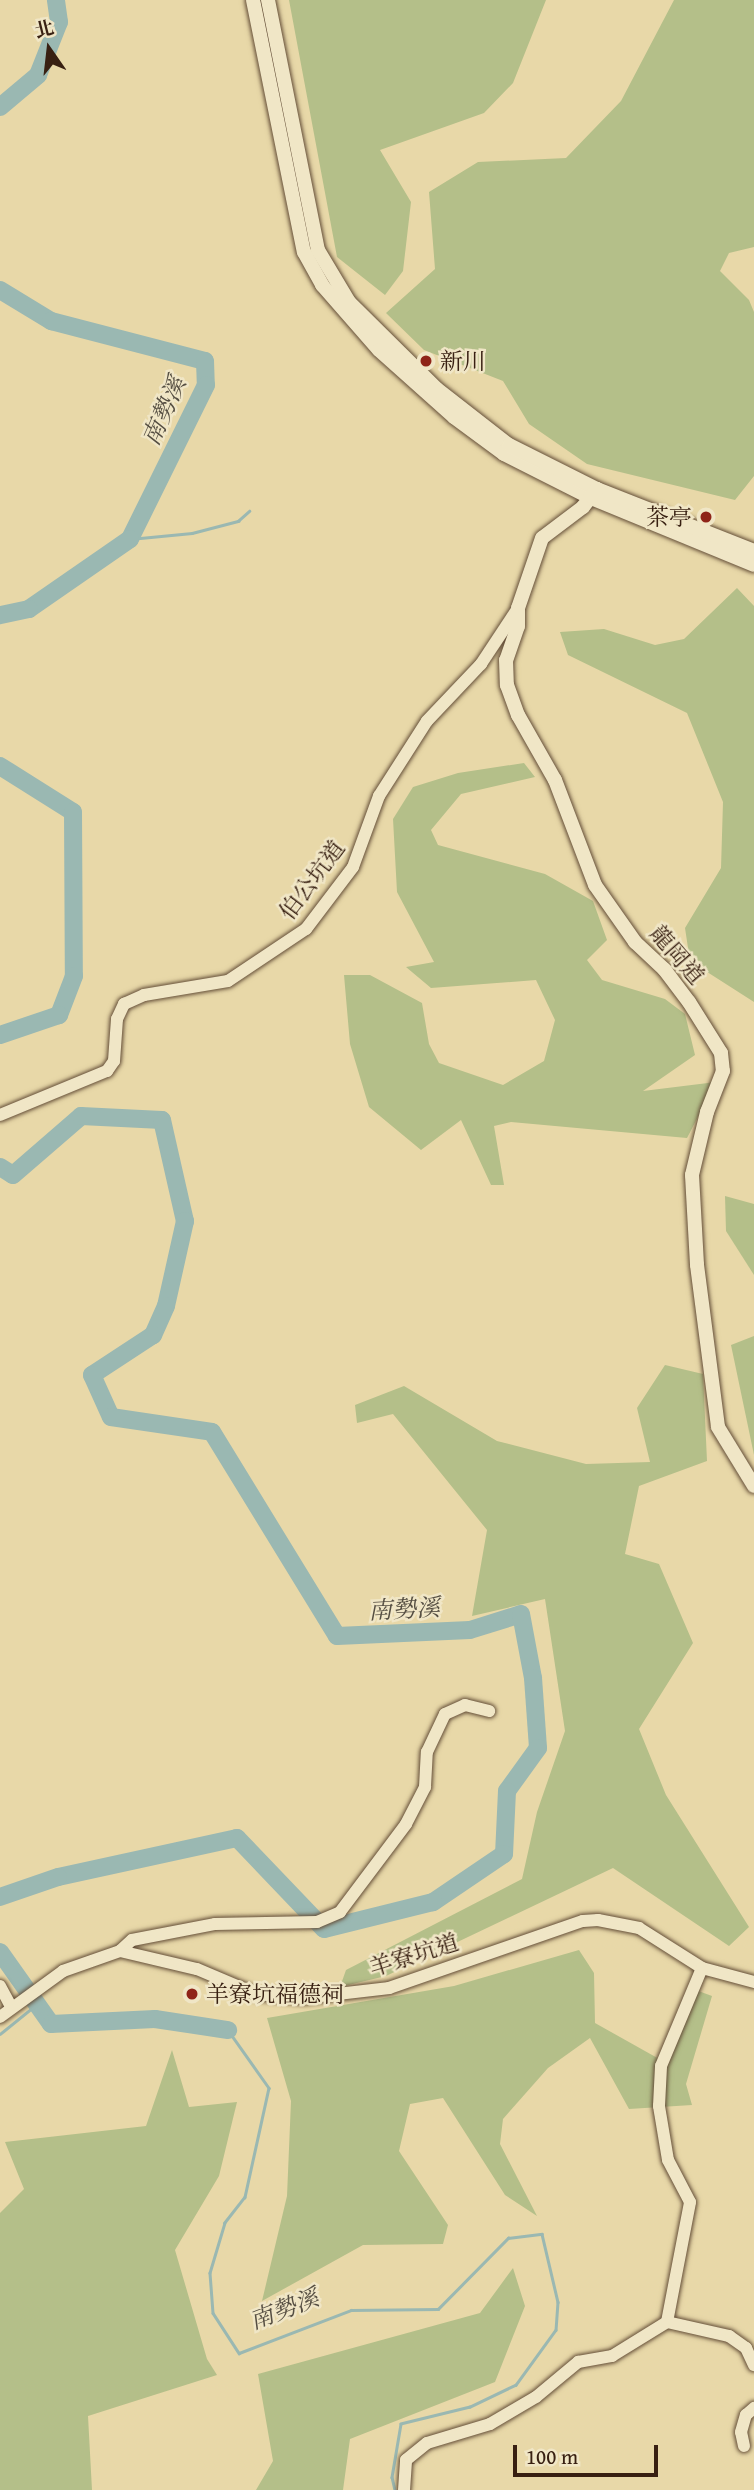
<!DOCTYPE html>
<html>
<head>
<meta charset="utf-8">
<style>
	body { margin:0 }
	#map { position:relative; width:754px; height:2490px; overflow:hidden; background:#e8d8a8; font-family:"Gentium Book Plus","Noto Serif TC",serif }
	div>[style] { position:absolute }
	.green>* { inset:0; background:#b4bf89 }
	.stream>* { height:2.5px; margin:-1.25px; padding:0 1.25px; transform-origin:1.25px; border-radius:1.25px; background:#9ab8b2 }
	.river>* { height:18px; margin:-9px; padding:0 9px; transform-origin:9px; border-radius:9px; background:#9ab8b2 }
	.roads { filter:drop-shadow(0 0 2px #644e38) drop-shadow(0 0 2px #644e38) }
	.minor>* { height:12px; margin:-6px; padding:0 6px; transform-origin:6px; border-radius:6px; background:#f0e6c6 }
	.tertiary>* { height:14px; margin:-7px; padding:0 7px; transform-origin:7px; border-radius:7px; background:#f0e6c6 }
	.dots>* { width:19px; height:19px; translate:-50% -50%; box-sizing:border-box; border:4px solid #f0e6c6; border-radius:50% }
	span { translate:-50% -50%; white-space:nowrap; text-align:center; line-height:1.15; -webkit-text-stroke:5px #f0e6c6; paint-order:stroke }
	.poi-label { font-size:23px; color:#382012 }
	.left { translate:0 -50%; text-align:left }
	.right { translate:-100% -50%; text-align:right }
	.street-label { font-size:23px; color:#382012 }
	.water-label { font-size:24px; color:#554e42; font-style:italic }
	.north { position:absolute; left:14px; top:14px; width:70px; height:70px; -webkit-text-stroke:5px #f0e6c6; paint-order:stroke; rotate:346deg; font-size:19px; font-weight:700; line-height:28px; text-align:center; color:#382012 }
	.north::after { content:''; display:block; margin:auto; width:24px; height:32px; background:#382012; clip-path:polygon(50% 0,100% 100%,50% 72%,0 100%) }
	.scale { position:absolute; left:513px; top:2445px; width:145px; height:32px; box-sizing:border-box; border:4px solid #382012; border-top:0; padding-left:9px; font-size:21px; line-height:24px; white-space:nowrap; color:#382012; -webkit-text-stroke:5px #f0e6c6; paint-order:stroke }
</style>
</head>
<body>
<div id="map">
	<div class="green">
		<i style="clip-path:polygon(289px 0,546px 0,513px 83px,484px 113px,380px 150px,411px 202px,403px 271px,385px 295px,337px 257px)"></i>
		<i style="clip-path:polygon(674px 0,754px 0,754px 247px,729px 253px,720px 271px,749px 300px,754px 312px,754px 476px,735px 500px,587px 464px,529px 424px,503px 381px,424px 350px,386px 313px,435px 269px,429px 192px,478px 162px,566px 158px,621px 101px)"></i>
		<i style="clip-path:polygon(737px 588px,754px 606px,754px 1002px,690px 961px,685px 928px,721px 868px,723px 802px,687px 713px,568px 655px,560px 632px,604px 629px,655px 645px,684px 639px)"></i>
		<i style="clip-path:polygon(524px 763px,535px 777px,461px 794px,431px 830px,438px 845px,545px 874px,593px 901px,607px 940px,587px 960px,602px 980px,665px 999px,685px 1014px,695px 1055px,643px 1091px,716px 1082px,687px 1138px,511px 1122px,494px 1126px,504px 1185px,491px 1185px,461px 1120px,421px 1150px,369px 1107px,350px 1044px,344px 975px,370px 975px,422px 1003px,429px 1044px,439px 1063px,503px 1085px,544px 1061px,555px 1020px,536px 980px,431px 988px,406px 967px,434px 962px,397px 892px,393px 819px,413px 787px,458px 773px)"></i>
		<i style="clip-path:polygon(725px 1196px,754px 1204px,754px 1275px,726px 1231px)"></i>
		<i style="clip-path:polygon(754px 1336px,754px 1455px,731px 1345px)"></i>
		<i style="clip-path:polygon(665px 1365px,703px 1374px,707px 1461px,639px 1486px,625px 1554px,659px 1564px,693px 1643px,639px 1729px,666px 1795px,749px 1927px,729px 1946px,613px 1868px,386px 1976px,340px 1987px,346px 1970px,522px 1879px,537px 1812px,565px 1731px,545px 1599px,472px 1616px,487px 1530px,393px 1414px,357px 1423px,355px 1405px,404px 1386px,497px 1441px,586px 1464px,650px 1462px,637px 1408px)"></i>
		<i style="clip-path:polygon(579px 1950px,594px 1973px,595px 2023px,661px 2060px,693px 1989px,712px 1996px,686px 2084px,692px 2105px,629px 2109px,590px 2038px,548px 2068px,503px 2119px,500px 2144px,537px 2216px,505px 2195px,443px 2098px,410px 2104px,399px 2151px,448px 2225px,443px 2244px,363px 2245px,262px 2301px,287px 2196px,291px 2101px,267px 2018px,454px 1986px)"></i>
		<i style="clip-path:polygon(172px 2050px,189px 2107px,237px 2102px,219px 2176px,175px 2250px,207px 2359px,217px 2375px,88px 2416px,92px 2490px,0 2490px,0 2213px,24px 2189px,5px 2142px,146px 2126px)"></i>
		<i style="clip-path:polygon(513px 2268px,525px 2306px,495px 2382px,350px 2439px,343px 2490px,256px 2490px,273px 2461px,258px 2374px,480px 2313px)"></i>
	</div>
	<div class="stream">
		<i style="left:130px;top:539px;width:62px;rotate:-5.5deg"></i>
		<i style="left:192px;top:533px;width:48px;rotate:-14.6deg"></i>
		<i style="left:238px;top:521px;width:15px;rotate:-42deg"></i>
		<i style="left:228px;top:2030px;width:71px;rotate:54.7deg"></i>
		<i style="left:269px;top:2088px;width:112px;rotate:102.4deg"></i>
		<i style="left:245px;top:2197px;width:33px;rotate:128deg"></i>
		<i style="left:225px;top:2223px;width:52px;rotate:106.7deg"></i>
		<i style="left:210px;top:2273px;width:40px;rotate:85.7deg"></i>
		<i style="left:213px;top:2313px;width:48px;rotate:57deg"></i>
		<i style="left:239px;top:2353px;width:120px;rotate:-21deg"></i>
		<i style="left:351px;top:2310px;width:87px;rotate:-0.7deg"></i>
		<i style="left:438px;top:2309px;width:100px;rotate:-45.4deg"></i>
		<i style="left:508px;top:2238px;width:34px;rotate:-7deg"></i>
		<i style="left:542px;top:2234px;width:70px;rotate:76.8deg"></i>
		<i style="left:558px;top:2302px;width:28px;rotate:94deg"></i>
		<i style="left:556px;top:2330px;width:68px;rotate:126deg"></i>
		<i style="left:516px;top:2385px;width:51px;rotate:154.4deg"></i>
		<i style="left:470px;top:2407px;width:71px;rotate:166.2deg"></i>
		<i style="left:401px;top:2424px;width:54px;rotate:99.6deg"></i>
		<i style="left:392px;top:2477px;width:13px;rotate:77deg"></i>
		<i style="left:0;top:2034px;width:48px;rotate:-39deg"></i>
	</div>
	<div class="river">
		<i style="left:0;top:107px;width:50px;rotate:-40.1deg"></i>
		<i style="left:38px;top:75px;width:57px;rotate:-68.4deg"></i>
		<i style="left:59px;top:22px;width:22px;rotate:-98deg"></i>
		<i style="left:0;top:290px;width:60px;rotate:31.3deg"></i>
		<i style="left:51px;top:321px;width:159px;rotate:14.6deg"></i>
		<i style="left:205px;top:361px;width:24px;rotate:88deg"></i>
		<i style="left:206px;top:385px;width:172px;rotate:116.3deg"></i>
		<i style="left:130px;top:539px;width:123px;rotate:145.3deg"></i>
		<i style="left:29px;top:609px;width:30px;rotate:168deg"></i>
		<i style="left:0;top:766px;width:86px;rotate:32.2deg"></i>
		<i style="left:73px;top:812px;width:164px;rotate:89.7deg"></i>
		<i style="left:74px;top:976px;width:42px;rotate:111deg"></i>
		<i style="left:59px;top:1015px;width:62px;rotate:161.3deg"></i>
		<i style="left:0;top:1167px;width:15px;rotate:32deg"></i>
		<i style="left:13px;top:1175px;width:90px;rotate:-40.9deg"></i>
		<i style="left:81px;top:1116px;width:81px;rotate:2.8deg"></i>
		<i style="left:162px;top:1120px;width:104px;rotate:77.2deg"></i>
		<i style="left:185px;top:1221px;width:87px;rotate:102.6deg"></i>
		<i style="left:166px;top:1306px;width:32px;rotate:114deg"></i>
		<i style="left:153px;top:1335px;width:73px;rotate:146.7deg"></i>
		<i style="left:92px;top:1375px;width:46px;rotate:65.7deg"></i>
		<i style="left:111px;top:1417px;width:102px;rotate:8.4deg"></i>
		<i style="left:212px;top:1432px;width:239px;rotate:58.5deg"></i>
		<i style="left:337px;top:1636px;width:133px;rotate:-2.6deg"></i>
		<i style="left:470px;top:1630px;width:53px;rotate:-17.4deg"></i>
		<i style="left:521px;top:1614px;width:65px;rotate:79.4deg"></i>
		<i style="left:533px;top:1678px;width:70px;rotate:85.9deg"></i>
		<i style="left:538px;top:1748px;width:53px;rotate:125.8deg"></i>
		<i style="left:507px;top:1791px;width:63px;rotate:92.7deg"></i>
		<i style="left:504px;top:1854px;width:86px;rotate:145.9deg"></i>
		<i style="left:433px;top:1902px;width:112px;rotate:166.1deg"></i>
		<i style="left:324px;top:1929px;width:126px;rotate:-133.7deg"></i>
		<i style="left:237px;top:1838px;width:183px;rotate:167.7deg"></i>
		<i style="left:58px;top:1877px;width:61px;rotate:161deg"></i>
		<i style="left:0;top:1952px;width:88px;rotate:54.7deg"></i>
		<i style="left:51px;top:2024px;width:104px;rotate:-2.8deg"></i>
		<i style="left:155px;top:2019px;width:74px;rotate:8.6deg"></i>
	</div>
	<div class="roads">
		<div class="minor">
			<i style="left:0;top:1115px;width:116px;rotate:-22.4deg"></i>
			<i style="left:107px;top:1071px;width:12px;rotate:-55deg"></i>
			<i style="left:114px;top:1061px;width:42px;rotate:-85.9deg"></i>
			<i style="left:117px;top:1019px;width:17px;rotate:-65deg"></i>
			<i style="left:124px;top:1004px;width:22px;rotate:-24deg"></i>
			<i style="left:144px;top:995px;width:85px;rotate:-9.5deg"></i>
			<i style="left:228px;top:981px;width:94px;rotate:-33.7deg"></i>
			<i style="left:306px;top:929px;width:78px;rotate:-52.8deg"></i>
			<i style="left:353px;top:867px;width:76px;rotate:-69.9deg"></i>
			<i style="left:379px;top:796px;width:89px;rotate:-57.4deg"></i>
			<i style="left:427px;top:721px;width:79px;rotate:-46.5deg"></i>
			<i style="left:481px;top:664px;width:67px;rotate:-56.5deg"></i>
			<i style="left:120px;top:1951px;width:16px;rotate:-43deg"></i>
			<i style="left:132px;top:1940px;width:85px;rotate:-10.9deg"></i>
			<i style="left:215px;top:1924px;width:102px;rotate:-1.1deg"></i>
			<i style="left:317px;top:1922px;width:25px;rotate:-23deg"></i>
			<i style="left:340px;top:1912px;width:110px;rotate:-53.1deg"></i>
			<i style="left:406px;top:1824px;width:42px;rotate:-62.8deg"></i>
			<i style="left:425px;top:1787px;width:35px;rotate:-87deg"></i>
			<i style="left:427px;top:1752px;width:42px;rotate:-64.7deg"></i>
			<i style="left:445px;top:1714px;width:22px;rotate:-24deg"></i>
			<i style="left:465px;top:1705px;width:25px;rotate:14deg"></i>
			<i style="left:0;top:1986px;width:24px;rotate:62deg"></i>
			<i style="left:0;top:2017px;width:78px;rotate:-36.1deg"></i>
			<i style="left:63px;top:1971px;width:60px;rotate:-19.3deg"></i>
			<i style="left:120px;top:1951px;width:79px;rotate:13.2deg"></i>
			<i style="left:197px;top:1969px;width:64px;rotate:23deg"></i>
			<i style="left:256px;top:1994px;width:47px;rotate:4.9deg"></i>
			<i style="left:303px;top:1998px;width:87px;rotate:-6.6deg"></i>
			<i style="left:389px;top:1988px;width:205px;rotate:-19.1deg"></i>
			<i style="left:583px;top:1921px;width:15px;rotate:-4deg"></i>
			<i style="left:598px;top:1920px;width:42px;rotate:11deg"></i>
			<i style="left:639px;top:1928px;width:75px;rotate:32.4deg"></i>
			<i style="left:702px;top:1968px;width:54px;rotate:15.1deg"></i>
			<i style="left:667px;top:2322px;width:122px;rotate:-79.1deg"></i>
			<i style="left:690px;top:2202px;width:47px;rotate:-117.6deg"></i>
			<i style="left:668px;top:2160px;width:55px;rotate:-99.5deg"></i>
			<i style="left:659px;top:2106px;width:40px;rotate:-87.1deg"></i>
			<i style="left:661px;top:2066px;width:106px;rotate:-67.3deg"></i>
			<i style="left:744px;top:2446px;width:14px;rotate:-102deg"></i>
			<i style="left:741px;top:2432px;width:18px;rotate:-74deg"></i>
			<i style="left:746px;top:2415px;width:11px;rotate:-41deg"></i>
			<i style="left:404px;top:2490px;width:30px;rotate:-86deg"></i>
			<i style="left:406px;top:2460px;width:27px;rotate:-39deg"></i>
			<i style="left:427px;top:2443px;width:66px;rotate:-16.8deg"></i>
			<i style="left:490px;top:2424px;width:53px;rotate:-30.4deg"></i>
			<i style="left:536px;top:2397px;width:55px;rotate:-39.8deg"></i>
			<i style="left:578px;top:2362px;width:35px;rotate:-10deg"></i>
			<i style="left:612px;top:2356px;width:65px;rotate:-31.7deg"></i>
			<i style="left:667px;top:2322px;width:64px;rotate:12.7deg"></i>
			<i style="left:729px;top:2336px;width:21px;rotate:35deg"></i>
			<i style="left:746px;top:2348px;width:19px;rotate:65deg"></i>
		</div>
		<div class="tertiary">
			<i style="left:253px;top:0;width:257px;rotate:78.6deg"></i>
			<i style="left:304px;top:252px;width:38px;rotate:61deg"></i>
			<i style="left:322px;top:285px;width:86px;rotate:48.8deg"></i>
			<i style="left:379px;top:350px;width:101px;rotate:41.8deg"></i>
			<i style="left:454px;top:417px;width:62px;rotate:36.5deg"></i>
			<i style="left:504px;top:454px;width:97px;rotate:26.8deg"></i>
			<i style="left:591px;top:498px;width:176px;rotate:22.3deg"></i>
			<i style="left:268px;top:0;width:255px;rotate:78.7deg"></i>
			<i style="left:318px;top:250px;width:61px;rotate:59.2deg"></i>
			<i style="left:349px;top:302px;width:124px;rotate:44.7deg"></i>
			<i style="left:437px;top:389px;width:91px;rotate:37.9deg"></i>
			<i style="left:509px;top:445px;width:98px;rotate:26.6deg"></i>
			<i style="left:597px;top:489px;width:169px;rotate:21.5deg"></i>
			<i style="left:597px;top:489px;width:23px;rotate:128deg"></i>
			<i style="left:583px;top:507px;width:51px;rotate:142.9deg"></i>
			<i style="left:542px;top:538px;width:74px;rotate:108.9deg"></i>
			<i style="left:518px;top:608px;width:18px;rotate:90deg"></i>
			<i style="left:518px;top:626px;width:36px;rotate:109deg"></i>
			<i style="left:506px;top:660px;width:25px;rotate:88deg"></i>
			<i style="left:507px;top:685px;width:32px;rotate:70deg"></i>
			<i style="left:518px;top:715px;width:75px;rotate:60.4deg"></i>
			<i style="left:555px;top:780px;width:112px;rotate:69.1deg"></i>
			<i style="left:595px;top:885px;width:70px;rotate:54.9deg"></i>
			<i style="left:635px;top:942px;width:40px;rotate:43deg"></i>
			<i style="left:664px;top:969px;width:41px;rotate:52.9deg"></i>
			<i style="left:689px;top:1002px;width:60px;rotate:57.9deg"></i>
			<i style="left:721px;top:1053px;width:18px;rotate:84deg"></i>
			<i style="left:723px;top:1071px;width:44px;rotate:111.3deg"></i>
			<i style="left:707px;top:1112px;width:65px;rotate:103.4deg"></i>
			<i style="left:692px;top:1175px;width:90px;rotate:86.8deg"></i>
			<i style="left:697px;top:1265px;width:163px;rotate:82.6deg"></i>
			<i style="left:718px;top:1427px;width:69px;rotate:58.6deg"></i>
		</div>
	</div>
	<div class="dots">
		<i style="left:426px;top:361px;background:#8f2418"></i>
		<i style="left:706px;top:517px;background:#8f2418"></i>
		<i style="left:192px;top:1994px;background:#8f2418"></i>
	</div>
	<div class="poi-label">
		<span class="left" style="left:440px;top:361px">新川</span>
		<span class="right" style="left:692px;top:517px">茶亭</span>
		<span class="left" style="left:206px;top:1994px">羊寮坑福德祠</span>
	</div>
	<div class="street-label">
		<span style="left:312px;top:880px;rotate:-53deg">伯公坑道</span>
		<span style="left:677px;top:955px;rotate:49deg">龍岡道</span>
		<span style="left:414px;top:1955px;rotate:-17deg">羊寮坑道</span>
	</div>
	<div class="water-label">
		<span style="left:164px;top:411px;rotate:-66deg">南勢溪</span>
		<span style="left:404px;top:1609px;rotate:-3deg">南勢溪</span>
		<span style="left:284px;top:2309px;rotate:-21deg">南勢溪</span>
	</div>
	<div class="north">北</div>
	<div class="scale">100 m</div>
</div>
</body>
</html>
